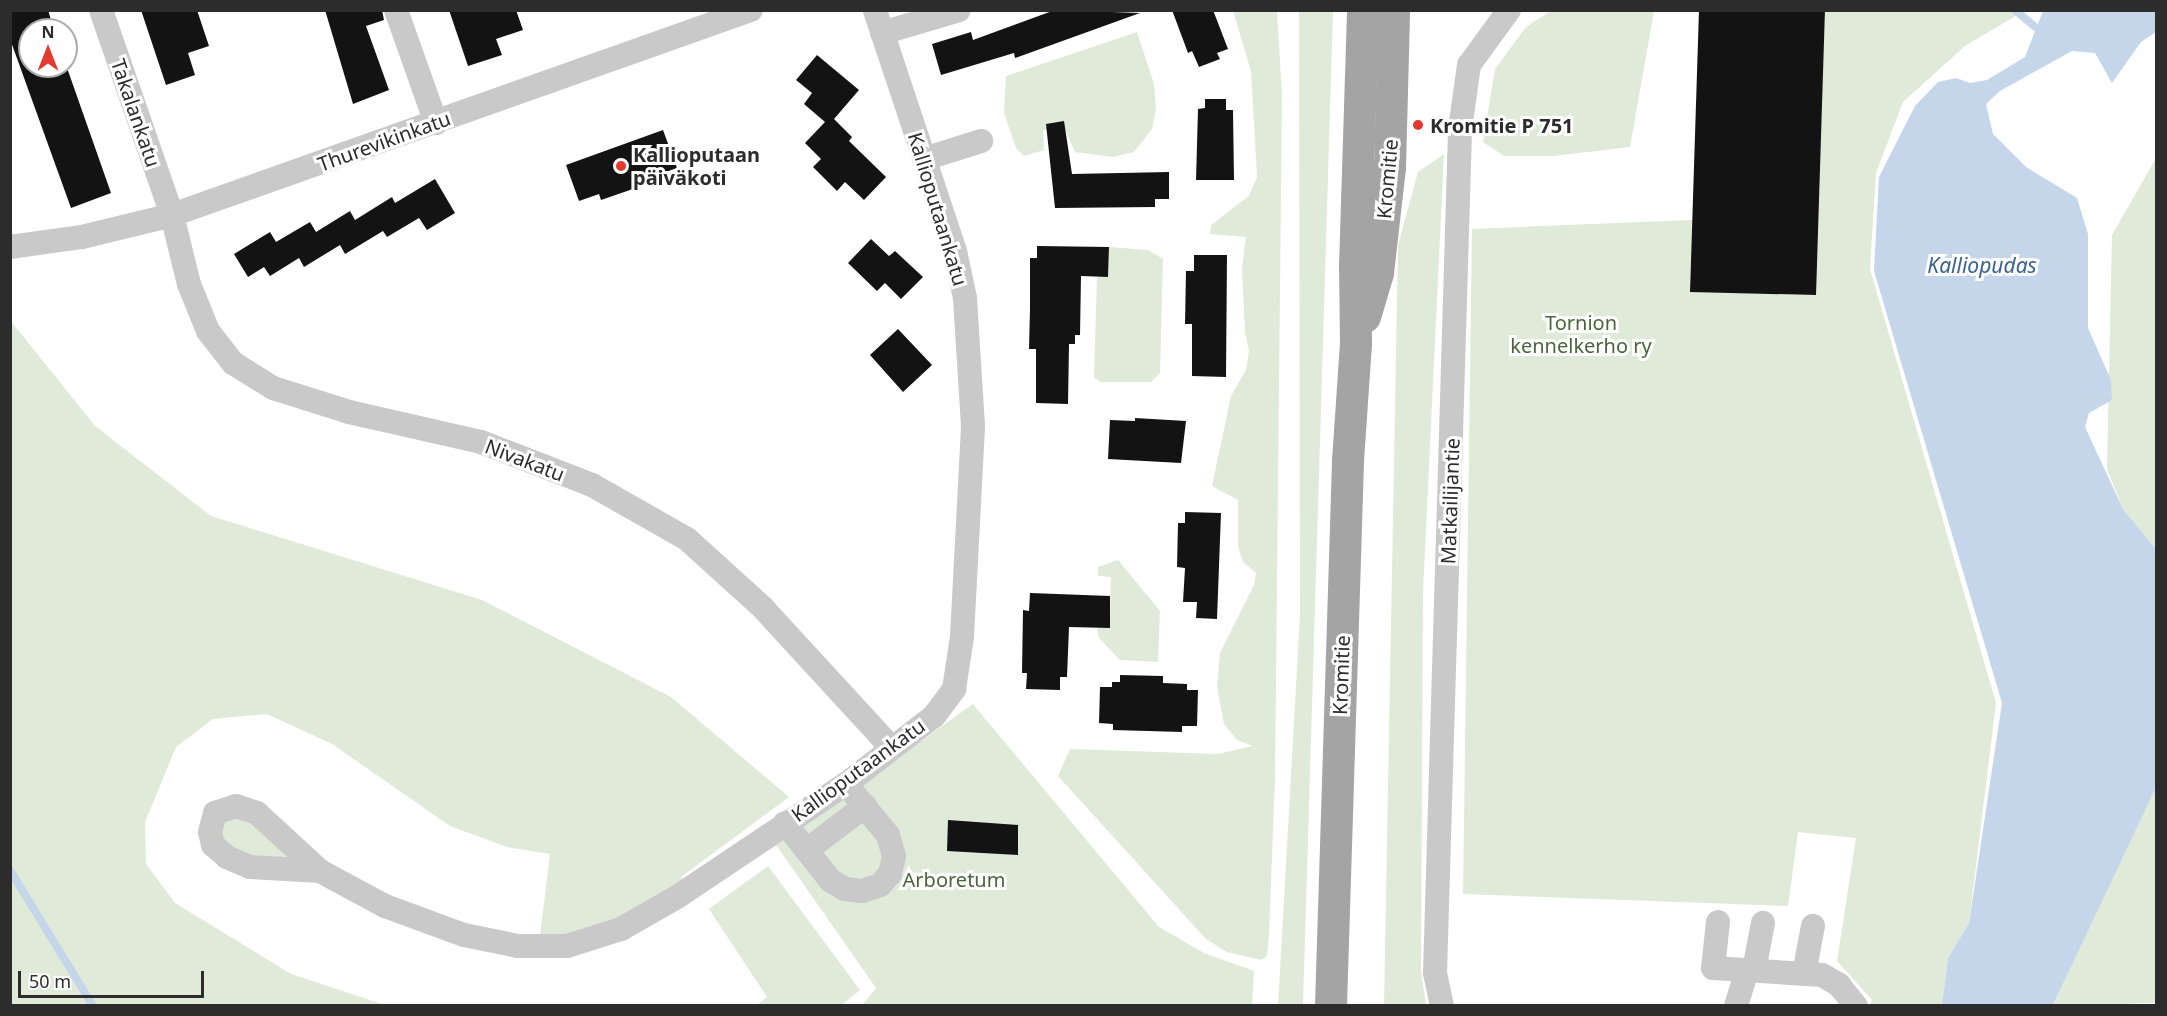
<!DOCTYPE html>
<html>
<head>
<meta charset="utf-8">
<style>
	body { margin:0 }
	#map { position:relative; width:2167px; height:1016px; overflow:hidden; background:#fff; font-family:"Noto Sans",sans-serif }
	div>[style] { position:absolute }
	.green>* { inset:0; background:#e0ead9 }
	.water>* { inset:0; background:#c5d6ea }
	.stream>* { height:8px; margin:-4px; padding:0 4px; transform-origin:4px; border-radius:4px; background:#c5d6ea }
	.building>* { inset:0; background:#131313 }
	.minor>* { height:24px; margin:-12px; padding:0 12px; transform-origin:12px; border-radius:12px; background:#c9c9c9 }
	.major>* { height:32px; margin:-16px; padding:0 16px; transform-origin:16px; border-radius:16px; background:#a4a4a4 }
	.dots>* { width:16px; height:16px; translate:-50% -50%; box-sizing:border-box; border:3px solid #fff; border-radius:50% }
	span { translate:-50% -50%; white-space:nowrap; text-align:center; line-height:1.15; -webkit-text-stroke:6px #fff; paint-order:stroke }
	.street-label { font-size:20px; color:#2c2c2c }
	.poi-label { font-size:20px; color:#2c2c2c; font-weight:700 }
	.left { translate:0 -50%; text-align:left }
	.park-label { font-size:20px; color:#49663a }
	.water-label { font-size:21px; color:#3c628c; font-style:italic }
	.frame { position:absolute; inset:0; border:12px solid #2c2c2c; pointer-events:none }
	.north { position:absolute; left:18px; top:18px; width:60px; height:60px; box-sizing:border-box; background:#fff; border:2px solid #ababab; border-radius:50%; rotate:0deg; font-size:16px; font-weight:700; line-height:24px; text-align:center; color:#2c2c2c }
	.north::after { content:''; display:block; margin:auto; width:21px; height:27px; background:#e3392e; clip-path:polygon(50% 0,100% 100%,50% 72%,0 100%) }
	.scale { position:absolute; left:18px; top:971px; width:186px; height:27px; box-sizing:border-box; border:3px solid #2c2c2c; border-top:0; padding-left:8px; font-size:18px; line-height:21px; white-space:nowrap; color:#2c2c2c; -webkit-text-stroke:4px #fff; paint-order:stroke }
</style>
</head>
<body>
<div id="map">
	<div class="green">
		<i style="clip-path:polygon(1233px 11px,1277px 11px,1282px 95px,1275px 780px,1269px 934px,1267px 956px,1261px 960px,1227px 952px,1206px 939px,1058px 776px,1070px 749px,1218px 754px,1253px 746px,1237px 740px,1224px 724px,1217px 687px,1220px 653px,1254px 585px,1256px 573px,1243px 562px,1238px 546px,1238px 500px,1212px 486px,1231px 396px,1246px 370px,1249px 351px,1245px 333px,1242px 268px,1246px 237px,1210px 234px,1211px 225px,1249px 196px,1257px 177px,1251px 71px)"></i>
		<i style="clip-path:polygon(1299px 11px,1333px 11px,1303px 1005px,1278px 1006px,1300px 615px)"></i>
		<i style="clip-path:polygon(1550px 11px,1654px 11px,1630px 147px,1554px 156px,1504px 156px,1483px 142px,1495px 69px,1526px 27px)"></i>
		<i style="clip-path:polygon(1825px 11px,2024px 11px,1965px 46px,1903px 102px,1876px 173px,1870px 269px,1996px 703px,1969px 923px,1948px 958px,1942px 1006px,1870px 1005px,1872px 1000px,1837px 961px,1856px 838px,1798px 832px,1788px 906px,1463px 894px,1472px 229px,1692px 220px,1690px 291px,1815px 295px)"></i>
		<i style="clip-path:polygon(1137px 32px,1154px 84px,1156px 108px,1152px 129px,1134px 152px,1113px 157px,1075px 152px,1064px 127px,1043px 130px,1044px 150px,1024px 156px,1016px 148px,1004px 113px,1006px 76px)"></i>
		<i style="clip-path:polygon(1444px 154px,1423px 592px,1421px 970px,1426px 1005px,1384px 1005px,1398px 245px,1418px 172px)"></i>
		<i style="clip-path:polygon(2156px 158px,2156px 549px,2123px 509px,2107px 469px,2112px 235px)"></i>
		<i style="clip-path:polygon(1109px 247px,1148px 250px,1163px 259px,1160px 373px,1151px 382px,1100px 382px,1094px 377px,1097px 277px,1108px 277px)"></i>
		<i style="clip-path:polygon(10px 320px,95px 426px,211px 516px,482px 600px,671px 697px,789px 797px,681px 877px,692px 899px,538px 952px,550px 854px,507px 847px,450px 826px,332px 744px,267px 714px,213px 719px,176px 747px,145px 822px,146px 864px,175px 903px,291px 974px,385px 1005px,11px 1005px)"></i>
		<i style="clip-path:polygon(1118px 560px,1160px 611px,1158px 662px,1120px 660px,1099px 638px,1097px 628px,1110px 628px,1111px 577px,1098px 576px,1098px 567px)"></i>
		<i style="clip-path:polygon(973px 704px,1159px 927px,1204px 953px,1254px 971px,1252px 1005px,862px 1005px,876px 988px,776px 845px)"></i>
		<i style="clip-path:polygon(2156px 787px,2156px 1003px,2053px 1006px,2108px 884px)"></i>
		<i style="clip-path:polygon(238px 813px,311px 867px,249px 862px,219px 842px,218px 822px)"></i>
		<i style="clip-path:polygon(768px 866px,860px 990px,842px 1005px,757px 1005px,767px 997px,709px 909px)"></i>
	</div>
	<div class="water">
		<i style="clip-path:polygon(2043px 11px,2156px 11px,2156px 32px,2141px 42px,2112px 83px,2095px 53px,2072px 51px,2000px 91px,1986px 104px,1993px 134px,2026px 167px,2077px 198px,2088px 234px,2088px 328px,2111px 380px,2112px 400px,2089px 413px,2085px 427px,2123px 509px,2156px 549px,2156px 787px,2053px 1005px,1942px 1005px,1948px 958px,1969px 923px,2002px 703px,1874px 271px,1879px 177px,1915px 106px,1938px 82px,1956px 78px,1970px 83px,1987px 80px,2025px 57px)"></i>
	</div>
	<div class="stream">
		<i style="left:2015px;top:10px;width:26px;rotate:40deg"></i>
		<i style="left:10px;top:870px;width:159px;rotate:58.6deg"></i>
	</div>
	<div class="building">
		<i style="clip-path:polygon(10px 10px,48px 10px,54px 30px,30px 30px,30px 66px,66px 65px,111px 193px,71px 208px,10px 39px)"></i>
		<i style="clip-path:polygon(141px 10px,197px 10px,209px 46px,188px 53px,195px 75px,166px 85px)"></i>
		<i style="clip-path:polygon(325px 10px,382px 10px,384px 20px,366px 26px,389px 90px,353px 104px)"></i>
		<i style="clip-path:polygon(449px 10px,516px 10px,523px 30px,496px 39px,502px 55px,468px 66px)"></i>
		<i style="clip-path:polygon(1055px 10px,1140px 13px,1015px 58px,1014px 53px,941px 75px,932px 44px,971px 32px,973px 40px)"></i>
		<i style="clip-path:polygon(1172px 10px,1213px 10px,1228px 49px,1217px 53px,1220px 59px,1199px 67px,1192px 51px,1188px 53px)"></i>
		<i style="clip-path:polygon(1699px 10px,1825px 10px,1816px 295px,1690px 292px)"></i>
		<i style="clip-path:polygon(817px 55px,859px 90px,834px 119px,852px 137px,849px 141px,886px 177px,864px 200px,845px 182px,837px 191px,813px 167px,821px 159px,805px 143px,825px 122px,804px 104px,812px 93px,796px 80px)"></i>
		<i style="clip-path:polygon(1205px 99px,1226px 99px,1226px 110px,1233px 110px,1234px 180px,1196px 180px,1198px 109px,1205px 108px)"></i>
		<i style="clip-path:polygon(1064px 121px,1072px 174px,1169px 172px,1169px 199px,1155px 199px,1155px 207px,1055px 208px,1046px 124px)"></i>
		<i style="clip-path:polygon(663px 130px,677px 168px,660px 174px,662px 179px,601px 200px,599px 194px,579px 201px,566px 165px)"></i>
		<i style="clip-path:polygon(435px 179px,455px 213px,427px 230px,419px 218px,387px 237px,383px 231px,345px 254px,340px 245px,304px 267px,299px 258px,270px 276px,264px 267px,248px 277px,234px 254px,270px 232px,276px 242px,310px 222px,316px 232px,350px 211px,355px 220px,392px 197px,395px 203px)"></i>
		<i style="clip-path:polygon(871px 239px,889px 256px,895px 251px,923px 277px,901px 299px,885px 283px,877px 291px,848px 263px)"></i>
		<i style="clip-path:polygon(1037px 246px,1109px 247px,1108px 277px,1081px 276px,1080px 335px,1075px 335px,1075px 344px,1069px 344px,1068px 404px,1036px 403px,1036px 349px,1029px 349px,1030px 309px,1030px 258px,1037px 258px)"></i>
		<i style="clip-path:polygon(1194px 255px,1227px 255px,1226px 377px,1192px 376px,1192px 324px,1185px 324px,1186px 271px,1194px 271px)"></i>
		<i style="clip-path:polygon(898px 329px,932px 365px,903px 392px,870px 355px)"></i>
		<i style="clip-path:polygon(1135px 418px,1186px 421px,1181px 463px,1108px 459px,1110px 420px,1135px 421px)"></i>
		<i style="clip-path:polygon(1185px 512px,1221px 513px,1217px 619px,1196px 618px,1197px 602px,1183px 602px,1185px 568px,1177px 567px,1178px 523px,1185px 523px)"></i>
		<i style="clip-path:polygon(1030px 593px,1110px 596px,1110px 628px,1069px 627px,1067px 677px,1060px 677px,1060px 690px,1026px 689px,1027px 673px,1022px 673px,1023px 610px,1029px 611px)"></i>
		<i style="clip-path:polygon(1120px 675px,1163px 676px,1163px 683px,1187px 684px,1187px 690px,1198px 690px,1197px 726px,1182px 726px,1182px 732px,1113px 730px,1113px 724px,1099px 723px,1100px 687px,1112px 687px,1112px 682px,1120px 682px)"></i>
		<i style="clip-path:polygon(948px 820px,1018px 825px,1018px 855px,947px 851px)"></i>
	</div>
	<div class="minor">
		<i style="left:101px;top:10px;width:217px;rotate:70.9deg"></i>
		<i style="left:172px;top:215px;width:71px;rotate:76.2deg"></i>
		<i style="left:189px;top:284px;width:51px;rotate:68deg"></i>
		<i style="left:208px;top:331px;width:41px;rotate:52deg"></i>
		<i style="left:233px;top:363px;width:47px;rotate:32deg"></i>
		<i style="left:273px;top:388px;width:80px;rotate:17.5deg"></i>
		<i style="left:349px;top:412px;width:135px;rotate:12.8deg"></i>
		<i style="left:481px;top:442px;width:119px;rotate:21.2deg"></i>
		<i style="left:592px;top:485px;width:109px;rotate:29.6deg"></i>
		<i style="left:687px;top:539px;width:103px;rotate:42.2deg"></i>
		<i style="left:763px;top:608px;width:189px;rotate:47.4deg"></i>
		<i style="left:396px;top:10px;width:120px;rotate:70.5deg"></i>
		<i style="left:882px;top:33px;width:80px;rotate:-16.6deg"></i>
		<i style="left:924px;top:159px;width:60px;rotate:-17.5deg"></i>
		<i style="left:10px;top:247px;width:73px;rotate:-7.9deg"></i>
		<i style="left:82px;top:237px;width:93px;rotate:-13.7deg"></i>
		<i style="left:172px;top:215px;width:614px;rotate:-19.5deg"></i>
		<i style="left:785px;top:823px;width:74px;rotate:51.6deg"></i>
		<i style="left:831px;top:881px;width:16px;rotate:30deg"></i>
		<i style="left:845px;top:889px;width:17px;rotate:7deg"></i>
		<i style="left:862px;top:891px;width:19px;rotate:-18deg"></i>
		<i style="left:880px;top:885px;width:15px;rotate:-48deg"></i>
		<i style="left:890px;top:874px;width:18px;rotate:-77deg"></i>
		<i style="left:894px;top:856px;width:22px;rotate:-106deg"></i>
		<i style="left:888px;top:835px;width:66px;rotate:-129.5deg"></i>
		<i style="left:807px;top:850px;width:73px;rotate:-37.2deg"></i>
		<i style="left:320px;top:871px;width:70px;rotate:-176.7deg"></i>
		<i style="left:250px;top:867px;width:25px;rotate:-157deg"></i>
		<i style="left:227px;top:857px;width:18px;rotate:-139deg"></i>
		<i style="left:213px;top:845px;width:13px;rotate:-103deg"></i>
		<i style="left:210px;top:832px;width:20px;rotate:-75deg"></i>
		<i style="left:215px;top:813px;width:22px;rotate:-18deg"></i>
		<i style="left:236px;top:806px;width:22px;rotate:18deg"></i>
		<i style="left:257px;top:813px;width:86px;rotate:42.6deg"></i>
		<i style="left:320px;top:871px;width:74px;rotate:28.3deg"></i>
		<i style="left:385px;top:906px;width:84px;rotate:20.2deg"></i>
		<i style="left:464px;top:935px;width:55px;rotate:11.5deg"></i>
		<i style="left:518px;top:946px;width:49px"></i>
		<i style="left:567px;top:946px;width:57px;rotate:-17.5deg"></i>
		<i style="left:621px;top:929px;width:64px;rotate:-29.7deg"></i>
		<i style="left:677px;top:897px;width:203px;rotate:-33.8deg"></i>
		<i style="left:846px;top:784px;width:111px;rotate:-37.7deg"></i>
		<i style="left:934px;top:716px;width:34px;rotate:-53deg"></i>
		<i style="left:954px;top:689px;width:53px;rotate:-81.3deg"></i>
		<i style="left:962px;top:637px;width:211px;rotate:-87deg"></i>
		<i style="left:973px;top:426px;width:128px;rotate:-93.6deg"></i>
		<i style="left:965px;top:298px;width:48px;rotate:-102deg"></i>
		<i style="left:955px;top:251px;width:254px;rotate:-108.4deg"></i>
		<i style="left:1718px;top:922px;width:46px;rotate:96.2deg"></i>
		<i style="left:1713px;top:968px;width:109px;rotate:3.7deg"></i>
		<i style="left:1822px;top:975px;width:20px;rotate:30deg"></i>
		<i style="left:1839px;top:985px;width:27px;rotate:51deg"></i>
		<i style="left:1754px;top:970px;width:48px;rotate:-79.2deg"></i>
		<i style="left:1804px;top:974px;width:49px;rotate:-79.4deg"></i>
		<i style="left:1442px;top:1006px;width:34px;rotate:-102deg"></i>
		<i style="left:1435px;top:973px;width:844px;rotate:-88.3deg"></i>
		<i style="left:1460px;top:129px;width:65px;rotate:-82deg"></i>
		<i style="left:1469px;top:65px;width:68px;rotate:-54deg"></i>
		<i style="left:1736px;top:1006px;width:38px;rotate:-73deg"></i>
	</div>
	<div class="major">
		<i style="left:1365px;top:317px;width:46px;rotate:-73.5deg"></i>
		<i style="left:1378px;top:273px;width:106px;rotate:-83.5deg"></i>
		<i style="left:1390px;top:168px;width:158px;rotate:-88.5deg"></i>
		<i style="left:1331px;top:1006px;width:545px;rotate:-88.21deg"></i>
		<i style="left:1348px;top:461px;width:117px;rotate:-86.1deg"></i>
		<i style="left:1356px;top:344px;width:77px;rotate:-90.7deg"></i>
		<i style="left:1355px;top:267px;width:257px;rotate:-88.2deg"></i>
	</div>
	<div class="dots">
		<i style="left:1418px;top:125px;background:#e3392e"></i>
		<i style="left:621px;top:166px;background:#e3392e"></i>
	</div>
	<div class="street-label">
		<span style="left:136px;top:113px;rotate:71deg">Takalankatu</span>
		<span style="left:384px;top:141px;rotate:-20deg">Thurevikinkatu</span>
		<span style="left:1387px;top:179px;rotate:-85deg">Kromitie</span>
		<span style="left:938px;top:209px;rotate:73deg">Kallioputaankatu</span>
		<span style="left:525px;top:460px;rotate:21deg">Nivakatu</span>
		<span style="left:1450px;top:501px;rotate:-88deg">Matkailijantie</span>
		<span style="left:1341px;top:675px;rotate:-88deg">Kromitie</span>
		<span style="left:858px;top:770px;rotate:-36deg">Kallioputaankatu</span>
	</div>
	<div class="poi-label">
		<span class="left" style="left:1430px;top:125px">Kromitie P 751</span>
		<span class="left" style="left:633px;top:166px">Kallioputaan<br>päiväkoti</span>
	</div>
	<div class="park-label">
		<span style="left:1581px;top:334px">Tornion<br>kennelkerho ry</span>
		<span style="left:954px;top:879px">Arboretum</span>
	</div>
	<div class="water-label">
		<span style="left:1982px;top:265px">Kalliopudas</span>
	</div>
	<div class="frame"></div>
	<div class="north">N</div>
	<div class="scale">50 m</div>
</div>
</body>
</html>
